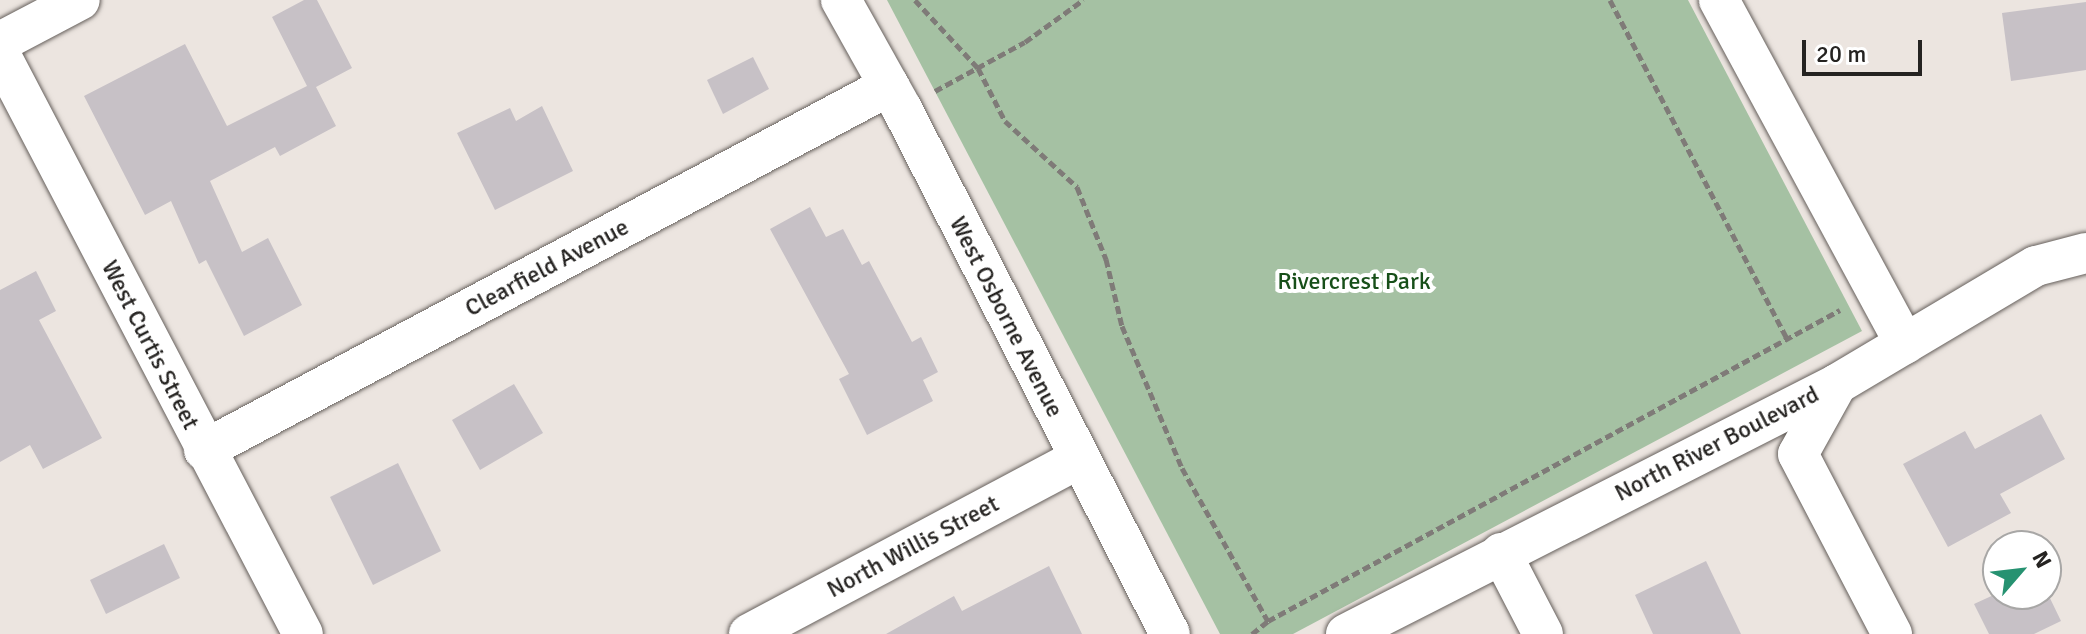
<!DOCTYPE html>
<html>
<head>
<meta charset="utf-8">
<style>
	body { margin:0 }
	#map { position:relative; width:2086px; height:634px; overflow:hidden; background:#ece5e0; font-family:Signika,sans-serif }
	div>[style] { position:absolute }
	.green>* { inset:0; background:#a5c1a3 }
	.building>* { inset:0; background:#c7c1c6 }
	.path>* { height:5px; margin-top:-2.5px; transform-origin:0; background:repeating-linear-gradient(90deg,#7f7b78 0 8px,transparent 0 12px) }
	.roads { filter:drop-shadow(0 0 2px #66605c) drop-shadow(0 0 2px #66605c) }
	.minor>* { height:40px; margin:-20px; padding:0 20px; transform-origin:20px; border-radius:20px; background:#fff }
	span { translate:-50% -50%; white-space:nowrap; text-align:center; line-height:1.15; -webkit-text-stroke:8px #fff; paint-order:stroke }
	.street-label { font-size:24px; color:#252321 }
	.park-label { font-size:24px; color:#174f19 }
	.north { position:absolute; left:1982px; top:530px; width:80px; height:80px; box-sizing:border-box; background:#fff; border:2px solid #a8a7a6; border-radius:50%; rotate:62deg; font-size:22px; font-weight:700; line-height:32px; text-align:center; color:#252321 }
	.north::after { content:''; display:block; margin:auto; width:28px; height:36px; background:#269271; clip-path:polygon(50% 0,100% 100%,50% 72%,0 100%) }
	.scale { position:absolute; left:1802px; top:40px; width:120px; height:36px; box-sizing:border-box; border:4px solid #252321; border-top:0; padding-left:10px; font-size:24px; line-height:28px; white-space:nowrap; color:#252321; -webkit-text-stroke:6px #fff; paint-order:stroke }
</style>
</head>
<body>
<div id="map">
	<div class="green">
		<i style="clip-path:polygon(887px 0,1688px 0,1862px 331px,1293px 634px,1220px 634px)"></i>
	</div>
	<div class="building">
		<i style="clip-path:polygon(304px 0,317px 0,352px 68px,316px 87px,336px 126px,280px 156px,275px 147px,210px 181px,242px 252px,268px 238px,302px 305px,244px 336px,206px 260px,199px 264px,171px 201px,145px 215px,84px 96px,185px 44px,227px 126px,307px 86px,272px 17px)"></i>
		<i style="clip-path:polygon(2086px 2px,2086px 70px,2011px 81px,2002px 13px)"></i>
		<i style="clip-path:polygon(753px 57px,769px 89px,723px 114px,707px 80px)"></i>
		<i style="clip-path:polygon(542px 106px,573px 171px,495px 210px,457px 133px,510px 108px,516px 121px)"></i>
		<i style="clip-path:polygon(810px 207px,826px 237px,843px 229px,862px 265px,869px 261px,912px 342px,921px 337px,938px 372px,923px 380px,933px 401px,867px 435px,839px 379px,849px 374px,770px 229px)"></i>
		<i style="clip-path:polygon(36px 271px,56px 311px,39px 320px,102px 438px,43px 469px,30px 445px,0 462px,0 290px)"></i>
		<i style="clip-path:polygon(514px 384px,543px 433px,480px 470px,452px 420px)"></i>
		<i style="clip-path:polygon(2041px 414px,2065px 459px,2000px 494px,2011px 513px,1948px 547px,1903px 464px,1965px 431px,1975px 449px)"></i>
		<i style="clip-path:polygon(398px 463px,441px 551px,373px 585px,330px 497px)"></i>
		<i style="clip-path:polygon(164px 544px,180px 578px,106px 614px,90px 580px)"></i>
		<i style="clip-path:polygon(1706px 561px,1741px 634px,1653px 634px,1635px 595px)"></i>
		<i style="clip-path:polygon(1049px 566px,1082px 634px,886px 634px,954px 596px,962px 611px)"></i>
		<i style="clip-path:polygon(2046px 590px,2061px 621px,2034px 634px,1989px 634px,1974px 604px,1998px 593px,2046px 594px)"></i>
	</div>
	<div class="path">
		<i style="left:915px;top:0;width:93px;rotate:47.2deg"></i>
		<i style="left:978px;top:68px;width:59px;rotate:63deg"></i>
		<i style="left:1005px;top:121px;width:98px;rotate:42.5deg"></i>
		<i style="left:1077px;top:187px;width:78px;rotate:68.1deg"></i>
		<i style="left:1106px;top:259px;width:69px;rotate:76.6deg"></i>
		<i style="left:1122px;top:326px;width:154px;rotate:67.1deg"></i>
		<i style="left:1182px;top:468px;width:176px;rotate:60.7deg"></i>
		<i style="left:1610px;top:0;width:382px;rotate:62.4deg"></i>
		<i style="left:935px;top:91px;width:102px;rotate:-28.6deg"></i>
		<i style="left:1025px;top:42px;width:72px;rotate:-35.9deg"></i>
		<i style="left:1252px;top:634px;width:21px;rotate:-39deg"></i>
		<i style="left:1268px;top:621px;width:651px;rotate:-28.53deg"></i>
	</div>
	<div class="roads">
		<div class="minor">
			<i style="left:841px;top:0;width:125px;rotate:60.8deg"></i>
			<i style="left:902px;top:109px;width:589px;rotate:62.96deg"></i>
			<i style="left:1719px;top:0;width:391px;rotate:61.6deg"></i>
			<i style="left:0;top:42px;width:90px;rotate:-27.7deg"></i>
			<i style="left:0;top:54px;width:654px;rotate:62.42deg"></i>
			<i style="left:1837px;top:384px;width:80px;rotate:119.1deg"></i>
			<i style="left:1798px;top:454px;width:203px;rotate:62.4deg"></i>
			<i style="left:204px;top:450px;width:776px;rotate:-27.99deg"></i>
			<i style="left:1501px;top:553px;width:91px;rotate:62.6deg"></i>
			<i style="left:749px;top:634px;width:373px;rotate:-28deg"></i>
			<i style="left:1346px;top:634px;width:551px;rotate:-26.98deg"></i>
			<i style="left:1837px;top:384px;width:231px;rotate:-30.7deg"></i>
			<i style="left:2036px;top:266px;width:52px;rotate:-14.6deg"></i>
		</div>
	</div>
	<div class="street-label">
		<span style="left:547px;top:268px;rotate:-28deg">Clearfield Avenue</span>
		<span style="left:1006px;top:317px;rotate:63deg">West Osborne Avenue</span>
		<span style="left:150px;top:345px;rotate:63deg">West Curtis Street</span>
		<span style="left:1717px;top:444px;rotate:-27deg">North River Boulevard</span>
		<span style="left:913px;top:547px;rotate:-28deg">North Willis Street</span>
	</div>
	<div class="park-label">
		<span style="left:1354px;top:282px">Rivercrest Park</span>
	</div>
	<div class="north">N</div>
	<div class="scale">20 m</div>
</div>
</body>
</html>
